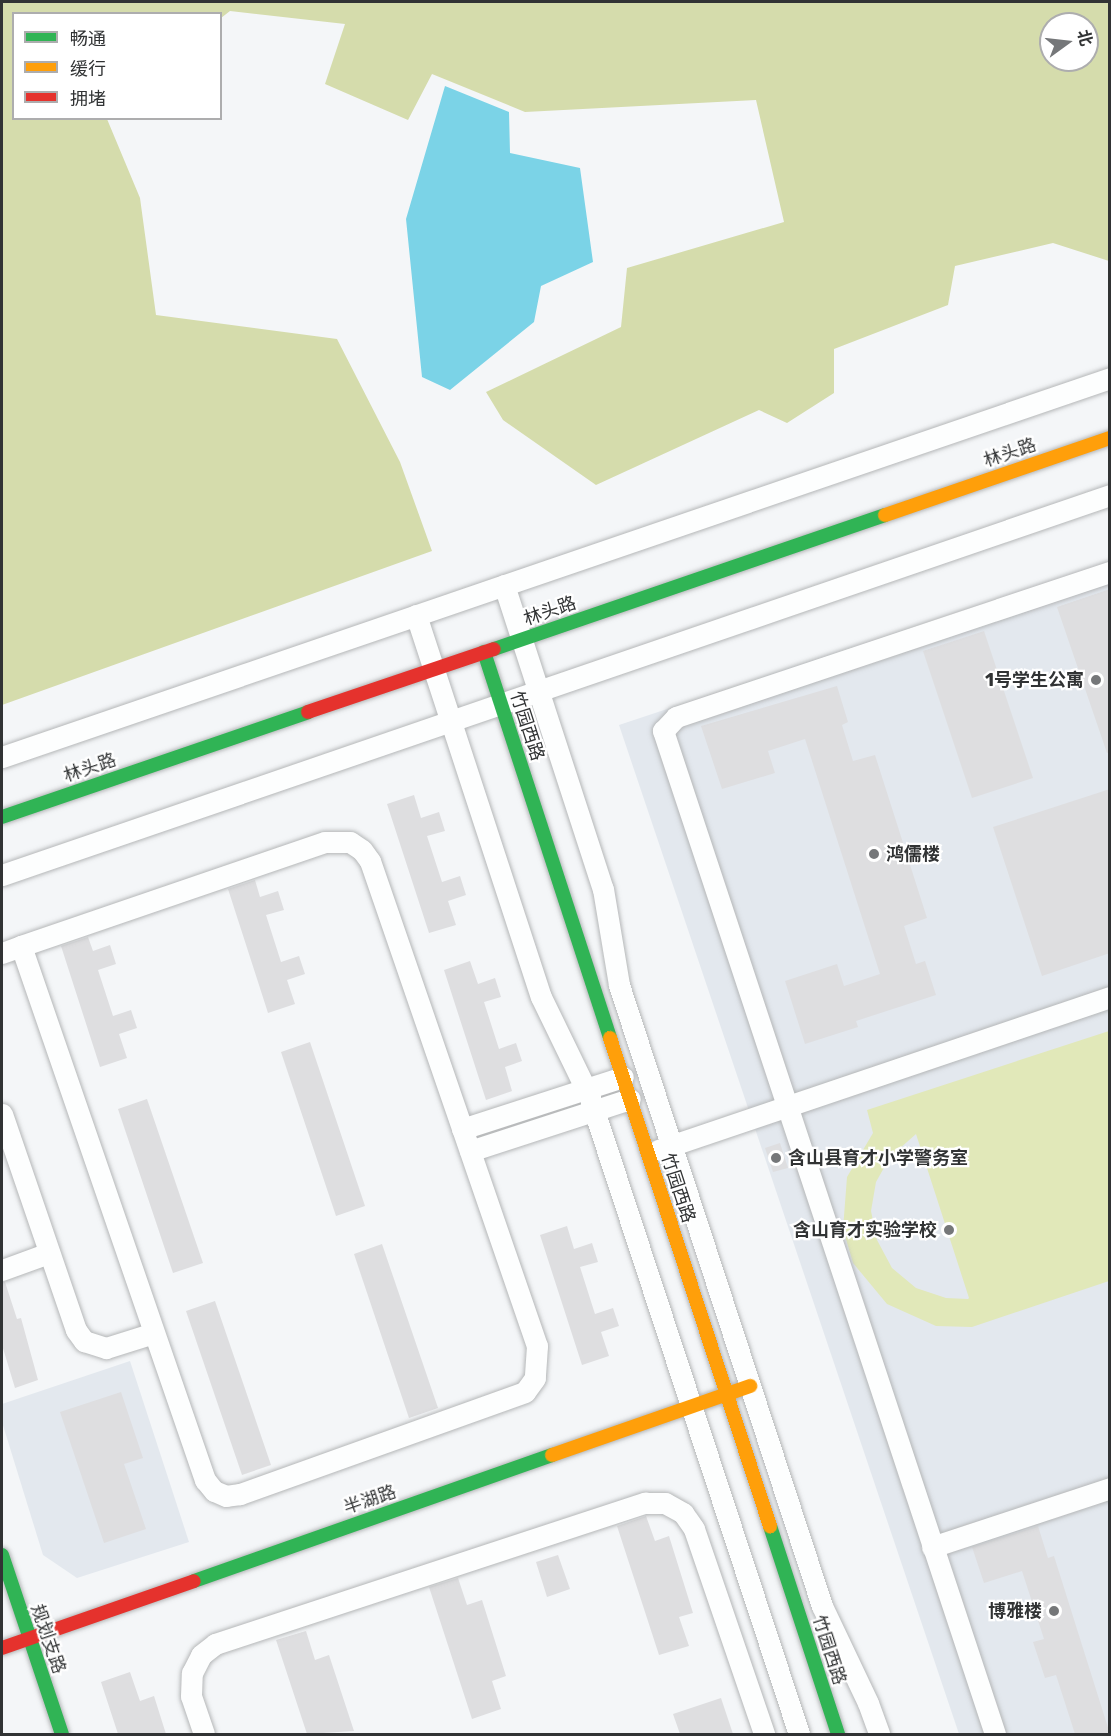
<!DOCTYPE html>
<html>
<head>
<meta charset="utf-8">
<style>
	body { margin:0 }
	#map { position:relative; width:1111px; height:1736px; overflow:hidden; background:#f4f6f8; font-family:Rubik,"Noto Sans SC",sans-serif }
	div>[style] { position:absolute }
	.built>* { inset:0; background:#e3e8ee }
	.green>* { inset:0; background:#e1e8b9 }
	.forest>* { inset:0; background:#d5dcac }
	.water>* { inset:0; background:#7bd3e7 }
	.building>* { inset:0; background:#dedee0 }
	.roads { filter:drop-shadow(0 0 2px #b5b7b8) drop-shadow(0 0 2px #b5b7b8) }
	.street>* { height:21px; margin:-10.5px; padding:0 10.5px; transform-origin:10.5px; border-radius:10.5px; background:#fdfefe }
	.fast>* { height:14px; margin:-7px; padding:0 7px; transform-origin:7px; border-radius:7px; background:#30b455 }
	.slow>* { height:14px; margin:-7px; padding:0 7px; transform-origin:7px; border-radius:7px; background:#ff9f0a }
	.jam>* { height:14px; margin:-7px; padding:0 7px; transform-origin:7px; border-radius:7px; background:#e5322d }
	.dots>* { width:16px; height:16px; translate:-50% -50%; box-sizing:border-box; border:3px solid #fff; border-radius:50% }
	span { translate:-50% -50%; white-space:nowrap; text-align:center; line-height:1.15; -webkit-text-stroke:4.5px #fff; paint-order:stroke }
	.street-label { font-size:18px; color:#313334 }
	.poi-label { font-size:18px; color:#313334; font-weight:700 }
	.right { translate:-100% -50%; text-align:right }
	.left { translate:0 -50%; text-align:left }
	.frame { position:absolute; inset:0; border:3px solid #313334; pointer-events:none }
	.legend { position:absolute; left:12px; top:12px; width:210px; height:108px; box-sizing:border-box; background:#fff; border:2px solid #adadae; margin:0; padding:8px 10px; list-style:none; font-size:18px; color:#313334 }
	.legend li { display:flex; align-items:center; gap:12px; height:30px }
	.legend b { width:30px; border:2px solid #adadae }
	.north { position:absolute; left:1039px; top:12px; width:60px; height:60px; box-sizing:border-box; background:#fff; border:2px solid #adadae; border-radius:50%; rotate:75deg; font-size:16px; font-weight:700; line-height:24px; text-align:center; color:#313334 }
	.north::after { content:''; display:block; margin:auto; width:21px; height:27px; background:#757779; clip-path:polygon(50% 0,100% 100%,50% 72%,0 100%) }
</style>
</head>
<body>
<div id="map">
	<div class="built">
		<i style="clip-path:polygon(1109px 562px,1109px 1734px,959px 1734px,619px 725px)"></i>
		<i style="clip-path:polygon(130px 1361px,189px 1542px,77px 1578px,43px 1555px,2px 1422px,2px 1404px)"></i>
	</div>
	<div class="green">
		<i style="clip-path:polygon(evenodd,1109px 1031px,1109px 1281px,972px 1327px,936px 1326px,887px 1304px,853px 1263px,843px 1229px,847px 1177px,873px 1133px,867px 1110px,1109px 1031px,916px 1134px,969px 1298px,968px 1299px,946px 1298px,916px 1288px,892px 1268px,877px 1240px,871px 1211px,876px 1182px,890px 1157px,916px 1134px)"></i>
	</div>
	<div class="forest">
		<i style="clip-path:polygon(evenodd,2px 2px,1109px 2px,1109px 261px,1053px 243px,955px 266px,948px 305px,834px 349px,834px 393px,787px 423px,759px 410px,596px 485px,503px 420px,486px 392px,621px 327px,627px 268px,784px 222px,756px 100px,525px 112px,432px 74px,408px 120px,325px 84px,345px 24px,230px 11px,221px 18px,220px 14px,14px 14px,14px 118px,107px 119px,140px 198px,156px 315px,337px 339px,400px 462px,432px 551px,2px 705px,2px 2px,1051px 24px,1087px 24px,1087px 60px,1051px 60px,1051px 24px)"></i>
	</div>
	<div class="water">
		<i style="clip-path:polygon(445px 86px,509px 112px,510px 153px,580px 168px,593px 262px,541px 286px,534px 322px,450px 390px,422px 377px,406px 219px)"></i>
	</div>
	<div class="building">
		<i style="clip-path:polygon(1110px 589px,1110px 752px,1107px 753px,1057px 607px)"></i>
		<i style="clip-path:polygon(984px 631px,1033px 778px,972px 798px,923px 651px)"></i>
		<i style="clip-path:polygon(837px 686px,848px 722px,842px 725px,853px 761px,875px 755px,927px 918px,904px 926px,916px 964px,925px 961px,936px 995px,856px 1021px,858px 1027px,805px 1044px,785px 981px,837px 964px,844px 986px,880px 974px,805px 739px,768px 751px,775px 773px,722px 789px,701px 726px)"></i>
		<i style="clip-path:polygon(1110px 789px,1110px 953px,1042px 976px,993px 827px)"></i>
		<i style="clip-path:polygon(414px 795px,421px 818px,439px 812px,445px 831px,427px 836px,442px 882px,460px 876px,466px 895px,448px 901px,456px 925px,429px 933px,387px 804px)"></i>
		<i style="clip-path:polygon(255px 880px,260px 897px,278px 891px,284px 910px,266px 915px,281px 962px,299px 956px,305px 974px,287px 980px,295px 1004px,268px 1013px,228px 889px)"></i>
		<i style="clip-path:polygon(88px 937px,93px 951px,110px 945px,116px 964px,98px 970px,113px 1016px,131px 1010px,137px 1028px,119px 1034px,127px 1058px,100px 1067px,61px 946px)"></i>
		<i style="clip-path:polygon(470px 961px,478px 984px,495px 978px,501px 997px,484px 1002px,499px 1049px,516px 1043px,522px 1061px,505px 1067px,512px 1091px,486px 1100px,444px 970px)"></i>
		<i style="clip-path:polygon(310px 1042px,365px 1206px,336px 1216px,281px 1052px)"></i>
		<i style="clip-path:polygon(147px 1099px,203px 1263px,173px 1273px,118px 1109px)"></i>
		<i style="clip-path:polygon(780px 1143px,788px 1168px,773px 1172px,765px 1148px)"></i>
		<i style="clip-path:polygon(567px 1226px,574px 1249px,592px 1243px,598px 1262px,580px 1267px,595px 1314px,613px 1308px,619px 1326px,601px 1332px,609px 1356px,582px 1365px,540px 1235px)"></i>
		<i style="clip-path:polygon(382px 1244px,438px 1408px,409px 1418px,354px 1254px)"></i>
		<i style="clip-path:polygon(2px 1282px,5px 1282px,17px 1319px,21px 1318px,38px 1380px,15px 1388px,2px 1345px)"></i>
		<i style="clip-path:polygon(215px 1301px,271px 1465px,242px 1475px,186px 1311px)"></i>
		<i style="clip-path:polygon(121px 1392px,143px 1458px,124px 1464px,146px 1529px,104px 1543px,60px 1412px)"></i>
		<i style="clip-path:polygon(646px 1516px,655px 1541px,669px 1536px,693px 1613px,679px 1617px,689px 1646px,659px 1655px,617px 1526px)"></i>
		<i style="clip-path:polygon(1038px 1526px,1048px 1558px,1054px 1556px,1110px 1734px,1075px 1734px,1056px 1675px,1045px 1678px,1033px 1642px,1044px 1639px,1022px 1571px,984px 1583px,972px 1547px)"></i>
		<i style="clip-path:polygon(558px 1555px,570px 1589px,547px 1597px,536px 1562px)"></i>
		<i style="clip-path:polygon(458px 1578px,467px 1605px,482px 1600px,506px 1676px,492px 1681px,501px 1709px,472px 1719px,429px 1587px)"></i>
		<i style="clip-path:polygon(306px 1631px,315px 1660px,329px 1655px,354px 1731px,307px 1734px,276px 1640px)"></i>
		<i style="clip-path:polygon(130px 1672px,140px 1701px,154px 1696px,166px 1734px,118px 1734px,101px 1682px)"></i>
		<i style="clip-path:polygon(721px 1698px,733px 1734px,680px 1734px,673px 1714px)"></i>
	</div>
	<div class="roads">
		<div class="street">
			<i style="left:504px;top:585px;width:320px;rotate:72deg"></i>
			<i style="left:603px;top:889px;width:97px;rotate:80.5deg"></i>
			<i style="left:619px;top:985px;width:653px;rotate:71.9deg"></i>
			<i style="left:822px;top:1606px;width:107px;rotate:64.6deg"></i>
			<i style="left:868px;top:1703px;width:33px;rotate:70deg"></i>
			<i style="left:416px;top:615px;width:402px;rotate:71.9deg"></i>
			<i style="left:541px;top:997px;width:112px;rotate:64.1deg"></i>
			<i style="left:590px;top:1098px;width:669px;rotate:71.81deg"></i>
			<i style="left:2px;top:757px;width:1171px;rotate:-18.88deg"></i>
			<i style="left:2px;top:875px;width:1171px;rotate:-18.93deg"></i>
			<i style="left:2px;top:953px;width:20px;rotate:-20deg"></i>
			<i style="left:21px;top:946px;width:321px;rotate:-18.9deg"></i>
			<i style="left:325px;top:842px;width:25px"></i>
			<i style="left:350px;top:842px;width:14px;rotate:34deg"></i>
			<i style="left:362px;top:850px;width:14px;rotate:54deg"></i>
			<i style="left:370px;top:861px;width:513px;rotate:71deg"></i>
			<i style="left:537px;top:1346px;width:32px;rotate:94deg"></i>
			<i style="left:535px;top:1378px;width:17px;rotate:126deg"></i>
			<i style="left:525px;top:1392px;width:303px;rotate:160.3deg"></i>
			<i style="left:240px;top:1494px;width:14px;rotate:172deg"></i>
			<i style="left:226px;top:1496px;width:13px;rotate:-157deg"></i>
			<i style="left:214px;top:1491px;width:14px;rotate:-129deg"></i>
			<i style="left:205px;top:1480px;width:565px;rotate:-109.01deg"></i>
			<i style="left:2px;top:1114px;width:228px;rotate:71.1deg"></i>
			<i style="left:76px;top:1330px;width:14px;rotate:54deg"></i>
			<i style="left:84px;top:1341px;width:23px;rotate:18deg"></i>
			<i style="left:106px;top:1348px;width:50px;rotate:-17.4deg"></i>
			<i style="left:462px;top:1129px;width:169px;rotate:-17.9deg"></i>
			<i style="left:658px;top:1150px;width:477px;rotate:-18.7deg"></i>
			<i style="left:470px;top:1151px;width:168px;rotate:-18deg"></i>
			<i style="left:2px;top:1270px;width:50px;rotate:-19.9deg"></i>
			<i style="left:932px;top:1547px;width:188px;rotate:-18.3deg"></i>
			<i style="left:204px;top:1734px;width:40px;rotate:-108.9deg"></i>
			<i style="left:191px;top:1696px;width:23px;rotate:-88deg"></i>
			<i style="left:192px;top:1673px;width:20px;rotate:-63deg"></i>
			<i style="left:201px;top:1655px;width:18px;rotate:-38deg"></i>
			<i style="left:215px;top:1644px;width:453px;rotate:-18.2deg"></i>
			<i style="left:645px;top:1503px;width:20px"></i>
			<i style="left:665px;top:1503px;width:21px;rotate:29deg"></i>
			<i style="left:683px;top:1513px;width:19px;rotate:55deg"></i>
			<i style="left:694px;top:1529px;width:217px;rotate:71.1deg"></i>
			<i style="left:995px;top:1734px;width:1057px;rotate:-108.31deg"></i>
			<i style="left:663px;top:731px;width:19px;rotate:-47deg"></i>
			<i style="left:676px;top:717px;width:458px;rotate:-18.5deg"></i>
		</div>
		<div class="fast">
			<i style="left:494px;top:649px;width:413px;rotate:-18.9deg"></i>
			<i style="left:484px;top:652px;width:406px;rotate:71.9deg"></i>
			<i style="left:2px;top:817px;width:324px;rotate:-18.9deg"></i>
			<i style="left:770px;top:1526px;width:219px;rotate:71.9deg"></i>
			<i style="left:2px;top:1555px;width:189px;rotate:71.5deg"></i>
			<i style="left:194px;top:1581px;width:380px;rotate:-19.4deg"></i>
		</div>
		<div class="slow">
			<i style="left:885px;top:515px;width:238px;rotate:-18.9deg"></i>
			<i style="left:610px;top:1038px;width:514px;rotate:71.85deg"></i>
			<i style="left:552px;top:1455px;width:210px;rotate:-19.2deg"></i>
		</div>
		<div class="jam">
			<i style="left:308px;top:712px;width:196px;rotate:-18.7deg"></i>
			<i style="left:2px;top:1648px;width:203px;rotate:-19.2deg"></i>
		</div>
	</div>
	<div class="dots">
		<i style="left:1096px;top:680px;background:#757779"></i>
		<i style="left:874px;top:854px;background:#757779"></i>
		<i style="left:776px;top:1158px;background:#757779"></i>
		<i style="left:949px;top:1230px;background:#757779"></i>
		<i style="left:1054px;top:1611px;background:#757779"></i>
	</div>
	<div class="street-label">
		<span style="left:1010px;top:453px;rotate:-19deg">林头路</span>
		<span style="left:550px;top:611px;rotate:-19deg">林头路</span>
		<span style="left:527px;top:726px;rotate:72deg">竹园西路</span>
		<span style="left:90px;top:768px;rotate:-19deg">林头路</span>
		<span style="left:678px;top:1188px;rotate:72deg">竹园西路</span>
		<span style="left:370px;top:1500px;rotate:-19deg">半湖路</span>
		<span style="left:48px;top:1639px;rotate:71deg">规划支路</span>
		<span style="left:829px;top:1650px;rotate:72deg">竹园西路</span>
	</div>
	<div class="poi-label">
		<span class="right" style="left:1084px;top:680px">1号学生公寓</span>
		<span class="left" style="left:886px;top:854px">鸿儒楼</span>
		<span class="left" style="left:788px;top:1158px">含山县育才小学警务室</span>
		<span class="right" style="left:937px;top:1230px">含山育才实验学校</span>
		<span class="right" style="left:1042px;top:1611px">博雅楼</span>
	</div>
	<div class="frame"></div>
	<ul class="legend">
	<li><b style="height:8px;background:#30b455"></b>畅通</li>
	<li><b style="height:8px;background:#ff9f0a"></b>缓行</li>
	<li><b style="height:8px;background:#e5322d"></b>拥堵</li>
	</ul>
	<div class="north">北</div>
</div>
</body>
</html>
